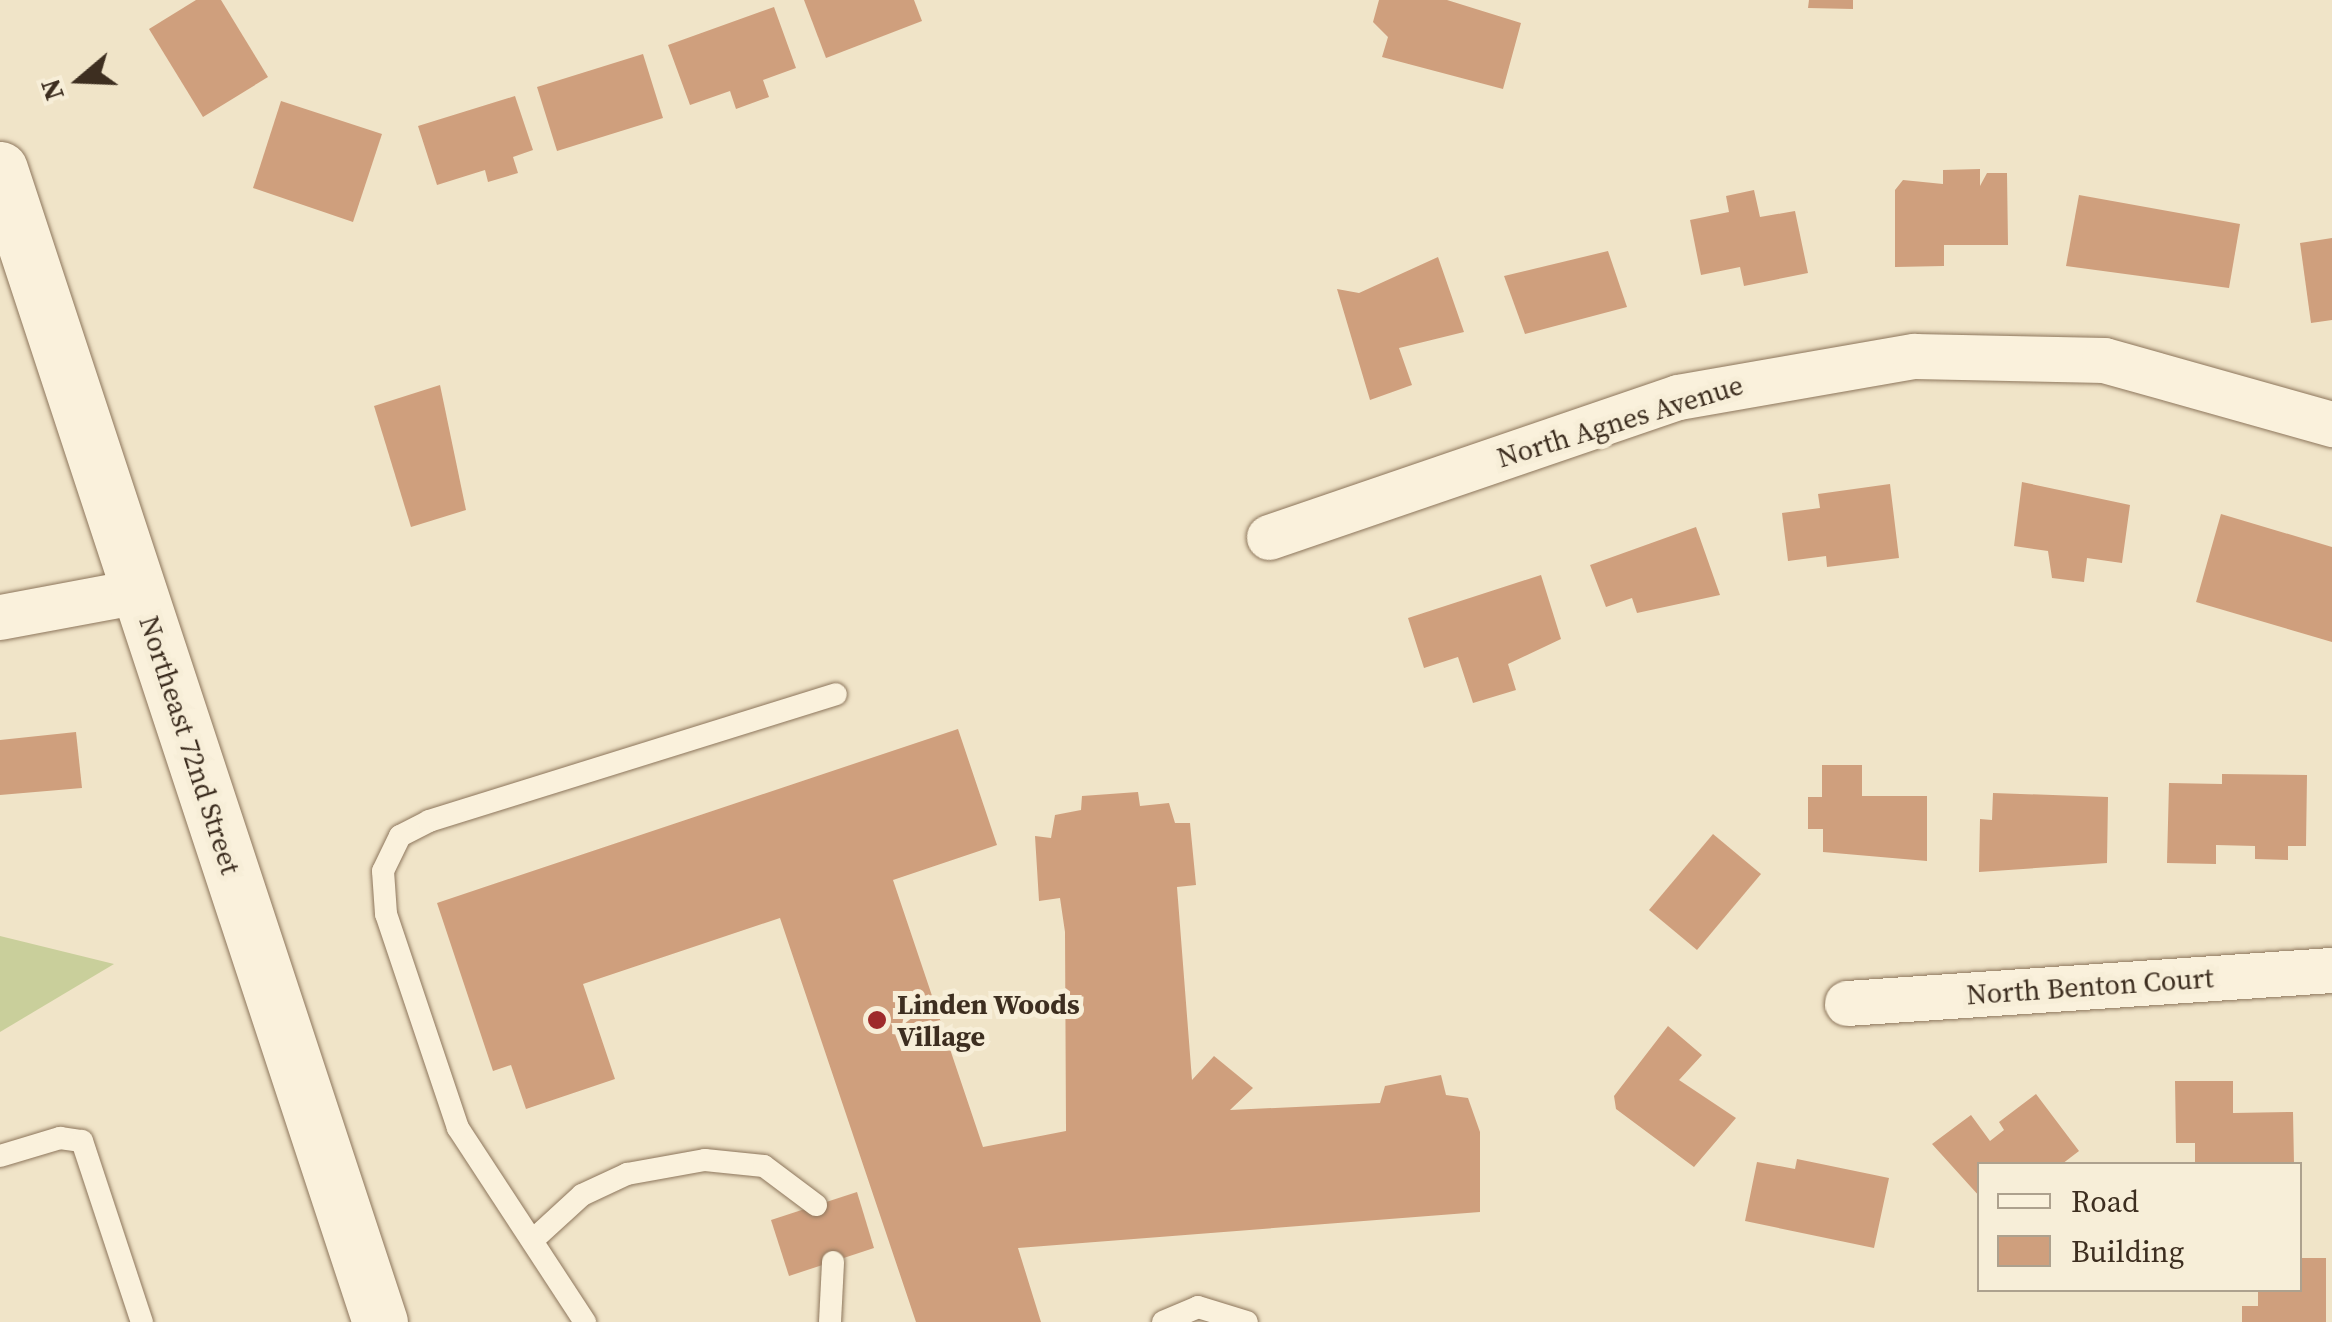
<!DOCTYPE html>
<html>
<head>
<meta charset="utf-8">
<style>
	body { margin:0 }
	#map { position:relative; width:2332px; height:1322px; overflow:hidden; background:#f0e4c8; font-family:"Source Serif 4",serif }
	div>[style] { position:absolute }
	.green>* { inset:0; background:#c9cf9b }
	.building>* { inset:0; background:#cf9f7d }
	.roads { filter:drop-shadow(0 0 2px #8d765c) drop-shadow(0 0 2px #8d765c) }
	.service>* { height:22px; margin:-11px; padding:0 11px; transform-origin:11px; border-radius:11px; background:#faf1dc }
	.minor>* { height:45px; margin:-22.5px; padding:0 22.5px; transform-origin:22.5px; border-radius:22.5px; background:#faf1dc }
	.secondary>* { height:55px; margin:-27.5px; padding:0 27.5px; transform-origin:27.5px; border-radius:27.5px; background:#faf1dc }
	.dots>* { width:28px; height:28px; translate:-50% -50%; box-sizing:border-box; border:5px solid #f7eed8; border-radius:50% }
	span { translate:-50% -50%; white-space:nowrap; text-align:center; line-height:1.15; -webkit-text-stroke:10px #f7eed8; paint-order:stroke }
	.street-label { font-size:28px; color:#3d2e20 }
	.poi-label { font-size:28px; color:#3d2e20; font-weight:700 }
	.left { translate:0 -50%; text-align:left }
	.legend { position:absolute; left:1977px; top:1162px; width:325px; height:130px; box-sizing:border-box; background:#f7eed8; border:2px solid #ada18e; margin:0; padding:12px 18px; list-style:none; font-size:30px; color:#3d2e20 }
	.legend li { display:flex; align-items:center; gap:20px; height:50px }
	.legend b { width:50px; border:2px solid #ada18e }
	.north { position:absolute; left:30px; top:30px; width:100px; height:100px; -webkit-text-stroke:8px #f7eed8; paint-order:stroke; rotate:251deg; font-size:28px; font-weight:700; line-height:40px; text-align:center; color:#3d2e20 }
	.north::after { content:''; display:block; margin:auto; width:35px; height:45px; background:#3d2e20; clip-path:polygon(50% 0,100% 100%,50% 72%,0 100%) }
</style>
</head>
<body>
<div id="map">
	<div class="green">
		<i style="clip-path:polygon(0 936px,114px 964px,0 1032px)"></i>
	</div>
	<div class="building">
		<i style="clip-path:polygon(196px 0,221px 0,268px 77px,203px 117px,149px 29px)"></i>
		<i style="clip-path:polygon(804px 0,914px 0,922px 21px,826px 58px)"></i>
		<i style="clip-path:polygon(1379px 0,1447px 0,1521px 23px,1503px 89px,1382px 57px,1388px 37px,1373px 22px)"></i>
		<i style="clip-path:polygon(1809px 0,1853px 0,1853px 9px,1808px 8px)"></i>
		<i style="clip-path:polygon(774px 7px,796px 68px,763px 80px,769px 97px,736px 109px,730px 91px,690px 105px,668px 45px)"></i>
		<i style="clip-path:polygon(643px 54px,663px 118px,557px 151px,537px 87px)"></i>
		<i style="clip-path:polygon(515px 96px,533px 150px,513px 157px,518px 173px,488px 182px,485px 170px,437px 185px,418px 126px)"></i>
		<i style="clip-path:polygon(281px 101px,382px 134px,353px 222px,253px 188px)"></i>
		<i style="clip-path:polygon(1980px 169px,1980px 186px,1987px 173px,2007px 173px,2008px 245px,1944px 245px,1944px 266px,1895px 267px,1895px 190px,1903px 180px,1943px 184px,1943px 170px)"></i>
		<i style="clip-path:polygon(1754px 190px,1760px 217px,1795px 211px,1808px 273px,1744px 286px,1740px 267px,1701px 275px,1690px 220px,1729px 212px,1726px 196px)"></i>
		<i style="clip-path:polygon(2079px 195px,2240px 224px,2229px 288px,2066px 266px)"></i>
		<i style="clip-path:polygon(2332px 238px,2332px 320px,2311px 323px,2300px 243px)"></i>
		<i style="clip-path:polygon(1608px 251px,1627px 307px,1525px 334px,1504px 276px)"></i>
		<i style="clip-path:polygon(1438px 257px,1464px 332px,1399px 348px,1412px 385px,1370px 400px,1337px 289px,1359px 293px)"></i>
		<i style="clip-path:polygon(440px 385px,466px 510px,411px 527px,374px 406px)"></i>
		<i style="clip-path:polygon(2022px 482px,2130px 505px,2122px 563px,2087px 558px,2084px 582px,2052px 578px,2048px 551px,2014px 546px)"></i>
		<i style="clip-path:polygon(1890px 484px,1899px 558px,1827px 567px,1826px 556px,1788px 561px,1782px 513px,1820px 508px,1818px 494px)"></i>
		<i style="clip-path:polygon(2221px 514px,2332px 547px,2332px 642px,2196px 602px)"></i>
		<i style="clip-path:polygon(1696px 527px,1720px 595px,1637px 613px,1632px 598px,1606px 607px,1590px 565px)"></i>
		<i style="clip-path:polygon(1541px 575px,1561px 639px,1508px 664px,1516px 690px,1473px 703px,1458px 657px,1424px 668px,1408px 618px)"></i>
		<i style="clip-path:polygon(958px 729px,997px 845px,893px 880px,983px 1147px,1066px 1131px,1065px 932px,1060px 898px,1039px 901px,1035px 836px,1051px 838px,1055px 815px,1081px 810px,1082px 796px,1138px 792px,1140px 806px,1169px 803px,1175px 823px,1190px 823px,1196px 885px,1177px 887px,1192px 1080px,1214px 1056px,1253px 1088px,1230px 1110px,1380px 1103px,1385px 1086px,1441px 1075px,1446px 1095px,1468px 1098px,1480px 1132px,1480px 1212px,1018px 1248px,1041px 1322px,916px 1322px,780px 918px,583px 984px,615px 1079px,526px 1109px,511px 1065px,493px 1071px,437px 903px)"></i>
		<i style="clip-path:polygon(76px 732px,82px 788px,0 795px,0 740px)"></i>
		<i style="clip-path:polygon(1822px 765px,1862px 765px,1862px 796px,1927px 796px,1927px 861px,1823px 852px,1823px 829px,1808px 829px,1808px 797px,1822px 797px)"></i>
		<i style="clip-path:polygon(2222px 774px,2307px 775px,2306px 846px,2288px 846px,2288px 860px,2255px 859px,2255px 846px,2216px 845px,2216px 864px,2167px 863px,2169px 783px,2222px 784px)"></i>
		<i style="clip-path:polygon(1993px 793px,2108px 797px,2107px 863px,1979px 872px,1980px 819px,1992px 820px)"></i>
		<i style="clip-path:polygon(1713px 834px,1761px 874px,1697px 950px,1649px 910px)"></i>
		<i style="clip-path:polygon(1668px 1026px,1702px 1055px,1679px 1080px,1736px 1118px,1694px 1167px,1616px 1109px,1614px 1096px)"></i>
		<i style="clip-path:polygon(2175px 1081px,2233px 1081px,2233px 1113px,2293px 1112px,2294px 1164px,2195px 1164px,2195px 1143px,2176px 1143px)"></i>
		<i style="clip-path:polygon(2036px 1094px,2079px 1151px,2062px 1164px,1980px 1164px,1980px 1197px,1932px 1144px,1971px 1115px,1990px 1141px,2004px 1130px,1999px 1122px)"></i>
		<i style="clip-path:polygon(1797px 1159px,1889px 1178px,1874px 1248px,1745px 1221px,1757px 1162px,1795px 1169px)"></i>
		<i style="clip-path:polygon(857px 1192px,874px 1248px,789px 1276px,771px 1220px)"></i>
		<i style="clip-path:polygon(2300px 1258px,2326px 1258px,2326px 1322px,2242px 1322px,2242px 1306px,2258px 1306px,2258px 1290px,2300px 1290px)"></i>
	</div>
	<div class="roads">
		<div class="service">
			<i style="left:0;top:1156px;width:63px;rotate:-16.7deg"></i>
			<i style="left:60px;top:1138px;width:22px;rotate:8deg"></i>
			<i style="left:82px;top:1141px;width:191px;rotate:71.7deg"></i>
			<i style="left:534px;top:1239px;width:65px;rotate:-42.5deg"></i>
			<i style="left:582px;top:1195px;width:50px;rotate:-25deg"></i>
			<i style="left:627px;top:1174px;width:79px;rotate:-10.2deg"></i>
			<i style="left:705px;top:1160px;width:59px;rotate:5.8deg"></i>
			<i style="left:764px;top:1166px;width:65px;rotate:36.9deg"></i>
			<i style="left:585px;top:1322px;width:232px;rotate:-123.2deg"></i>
			<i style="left:458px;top:1128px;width:226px;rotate:-108.6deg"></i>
			<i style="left:386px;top:914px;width:43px;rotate:-94deg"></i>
			<i style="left:383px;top:871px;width:39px;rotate:-64deg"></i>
			<i style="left:400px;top:836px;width:33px;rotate:-27deg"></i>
			<i style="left:429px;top:821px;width:426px;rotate:-17.3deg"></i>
			<i style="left:830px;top:1322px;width:60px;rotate:-87.1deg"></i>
			<i style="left:1163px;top:1322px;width:38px;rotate:-23deg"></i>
			<i style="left:1198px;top:1307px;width:51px;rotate:17deg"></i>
		</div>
		<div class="minor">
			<i style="left:1269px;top:537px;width:432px;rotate:-18.9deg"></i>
			<i style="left:1678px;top:397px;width:240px;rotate:-9.9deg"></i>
			<i style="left:1914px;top:356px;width:190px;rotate:1.2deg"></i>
			<i style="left:2104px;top:360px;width:237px;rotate:15.7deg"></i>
			<i style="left:0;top:617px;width:141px;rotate:-10.6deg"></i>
			<i style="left:1847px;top:1003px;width:486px;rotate:-3.9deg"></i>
		</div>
		<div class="secondary">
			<i style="left:0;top:169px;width:1214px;rotate:71.76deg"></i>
		</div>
	</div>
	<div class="dots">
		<i style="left:877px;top:1020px;background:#9e2a2b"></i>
	</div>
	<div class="street-label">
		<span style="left:1620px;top:421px;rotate:-17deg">North Agnes Avenue</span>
		<span style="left:190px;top:745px;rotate:72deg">Northeast 72nd Street</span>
		<span style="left:2090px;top:986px;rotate:-4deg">North Benton Court</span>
	</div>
	<div class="poi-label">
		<span class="left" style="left:897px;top:1020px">Linden Woods<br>Village</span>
	</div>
	<ul class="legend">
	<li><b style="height:12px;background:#faf1dc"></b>Road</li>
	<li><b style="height:28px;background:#cf9f7d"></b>Building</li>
	</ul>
	<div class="north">N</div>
</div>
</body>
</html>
